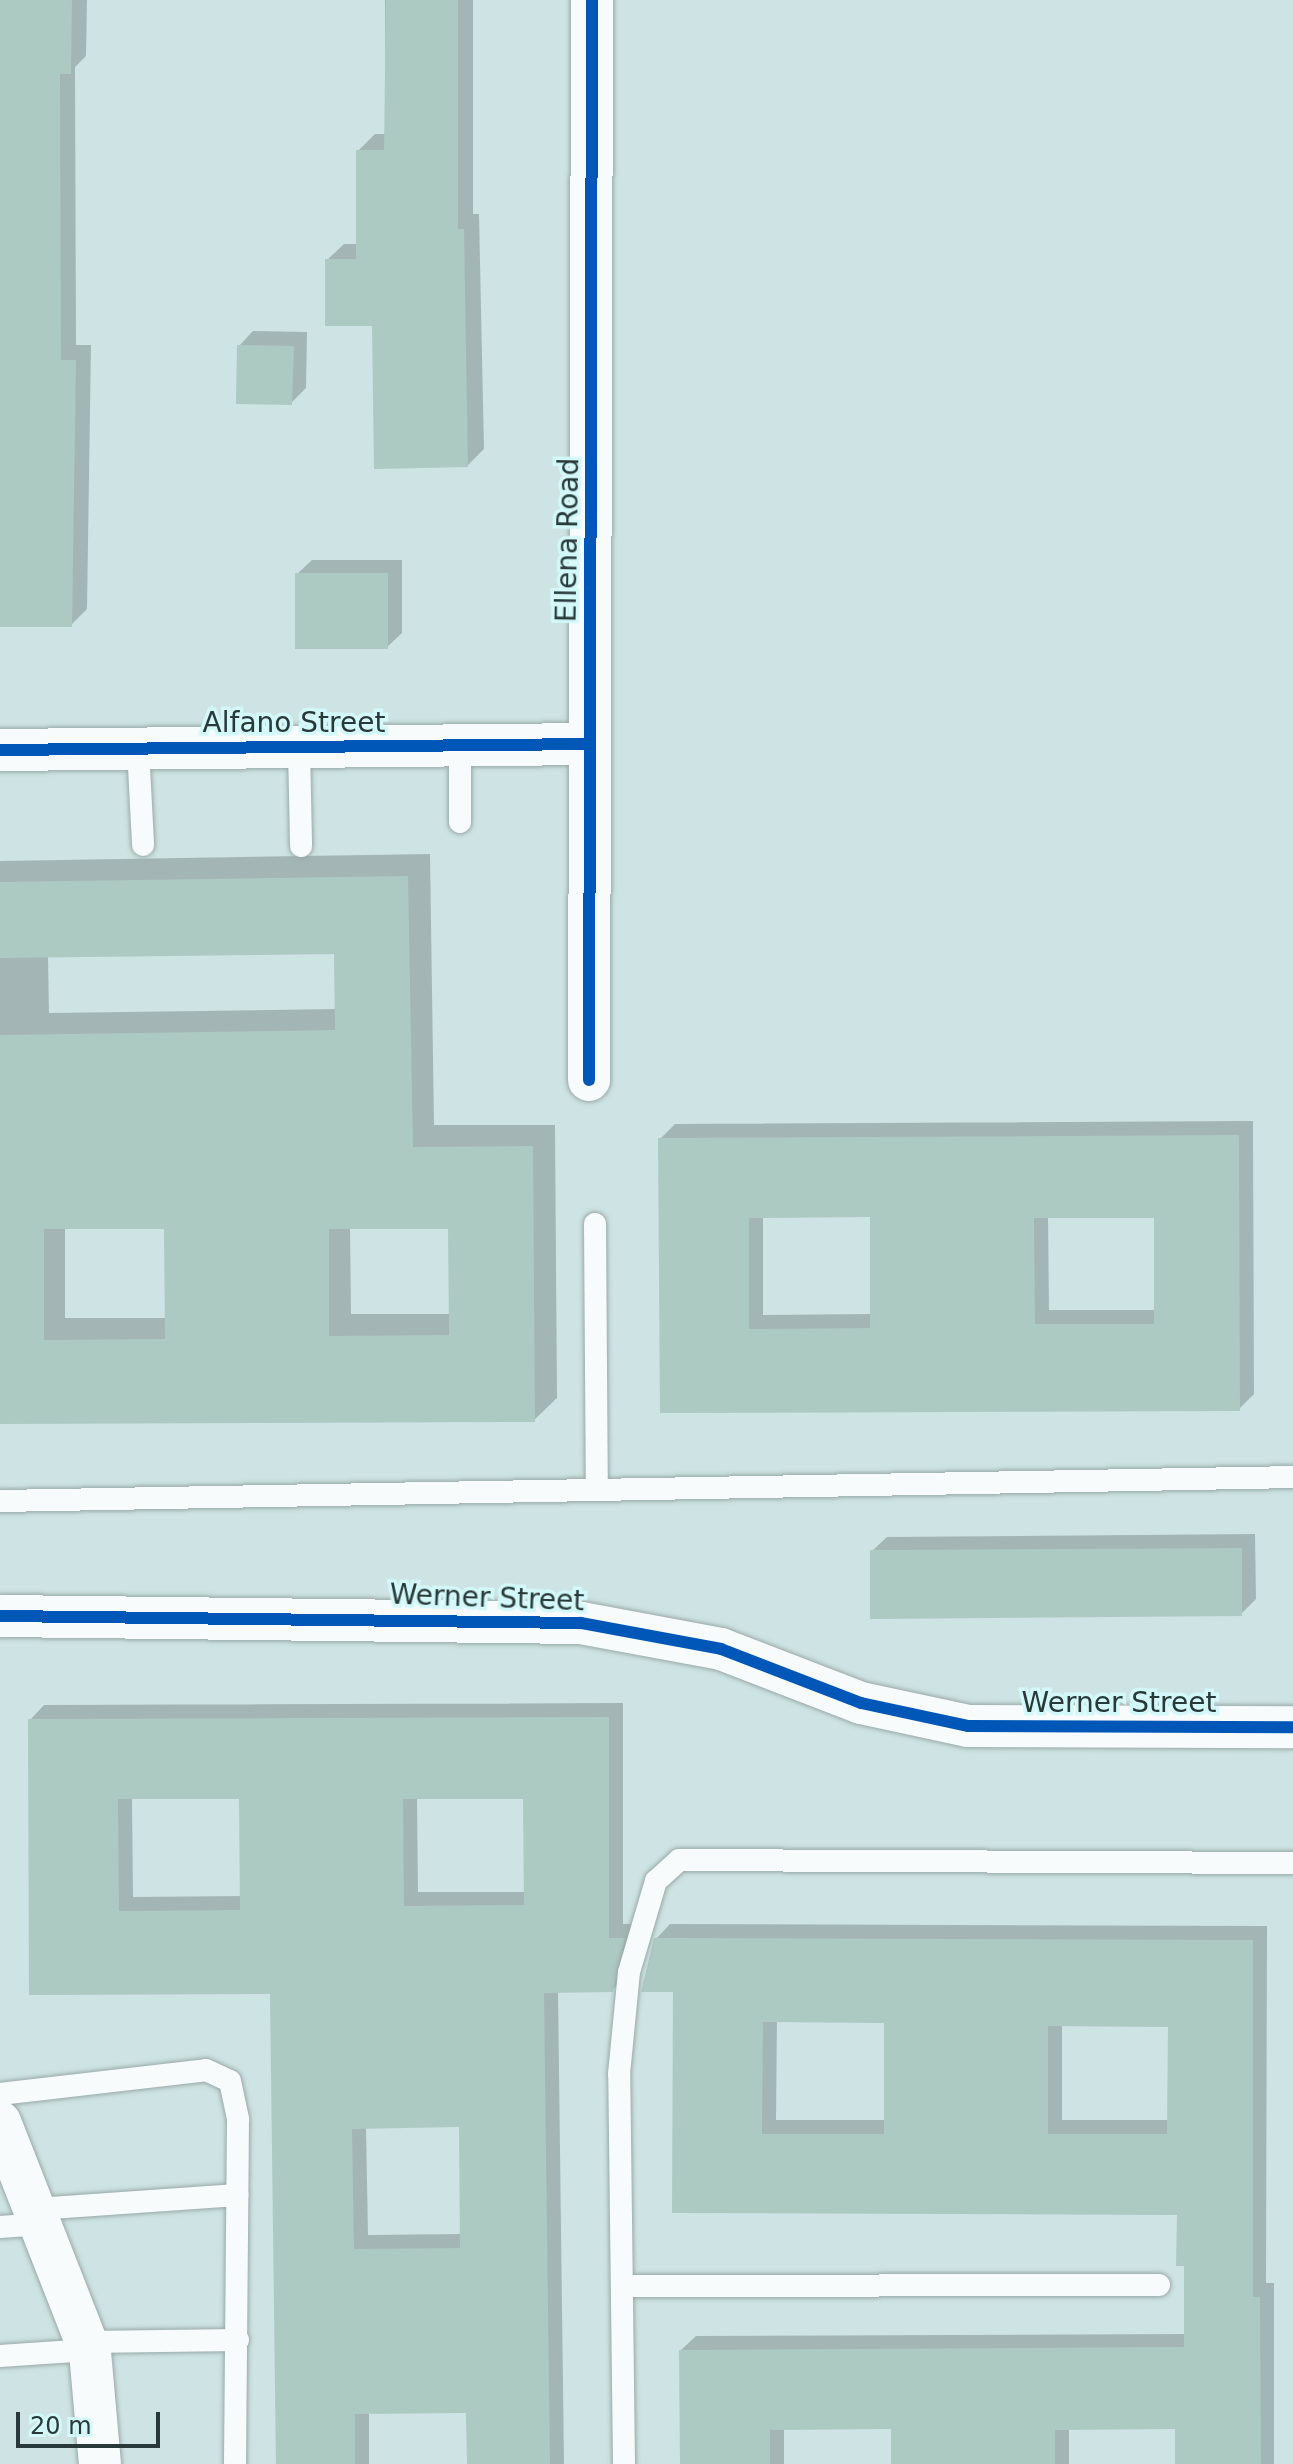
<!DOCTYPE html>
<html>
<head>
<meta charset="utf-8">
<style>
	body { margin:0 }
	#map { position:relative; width:1293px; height:2464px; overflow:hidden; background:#cee3e3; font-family:"DejaVu Sans",sans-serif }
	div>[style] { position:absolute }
	.shadow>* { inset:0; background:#0003 }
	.building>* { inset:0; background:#acc9c2 }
	.roads { filter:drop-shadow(0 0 2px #99a9a9) drop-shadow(0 0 2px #99a9a9) }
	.lane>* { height:22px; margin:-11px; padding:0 11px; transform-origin:11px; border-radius:11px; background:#f8fbfb }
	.street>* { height:42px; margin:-21px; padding:0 21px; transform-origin:21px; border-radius:21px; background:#f8fbfb }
	.cycleway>* { height:12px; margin:-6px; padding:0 6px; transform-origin:6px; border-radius:6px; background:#0057b8 }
	span { translate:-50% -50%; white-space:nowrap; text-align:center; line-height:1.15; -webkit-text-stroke:7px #d2f8f9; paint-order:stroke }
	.street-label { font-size:28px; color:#293838 }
	.scale { position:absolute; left:16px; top:2412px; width:144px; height:36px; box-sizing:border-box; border:4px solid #293838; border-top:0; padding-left:10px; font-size:24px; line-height:28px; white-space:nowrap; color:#293838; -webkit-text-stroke:6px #d2f8f9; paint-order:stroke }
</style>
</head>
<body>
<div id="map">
	<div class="shadow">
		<i style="clip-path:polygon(0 0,87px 0,86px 56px,75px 67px,76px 345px,91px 345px,87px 609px,71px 625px,0 625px)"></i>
		<i style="clip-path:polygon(385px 0,473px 0,473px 214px,479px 214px,484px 449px,468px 465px,327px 260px,344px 244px,358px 244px,358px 151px,375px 134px,386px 134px)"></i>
		<i style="clip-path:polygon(253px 331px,307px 332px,306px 388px,291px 403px,239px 346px)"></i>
		<i style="clip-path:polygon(312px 560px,402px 560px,402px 633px,387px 647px,297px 574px)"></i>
		<i style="clip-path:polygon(evenodd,430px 854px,434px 1125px,555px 1125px,557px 1398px,534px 1420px,0 1422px,0 861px,430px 854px,335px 952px,337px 1009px,49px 1013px,48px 956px,335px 952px,430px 854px,65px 1227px,166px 1227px,167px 1318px,65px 1318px,65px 1227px,430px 854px,350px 1227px,450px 1227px,451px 1314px,351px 1314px,350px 1227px)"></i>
		<i style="clip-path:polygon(evenodd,1253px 1121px,1254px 1394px,1239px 1409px,662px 1411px,660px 1139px,675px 1124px,1253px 1121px,763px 1215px,872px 1215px,872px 1314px,763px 1315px,763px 1215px,1253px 1121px,1048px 1216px,1156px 1216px,1156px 1310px,1049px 1310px,1048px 1216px)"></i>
		<i style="clip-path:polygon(1255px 1534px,1256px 1599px,1241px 1614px,872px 1551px,887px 1537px)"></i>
		<i style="clip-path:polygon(evenodd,623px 1703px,623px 1924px,638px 1924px,627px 1976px,612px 1990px,558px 1991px,564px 2464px,469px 2464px,468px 2410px,369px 2412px,369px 2464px,278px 2464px,272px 1992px,31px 1993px,30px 1720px,44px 1705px,623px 1703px,132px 1797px,241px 1797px,242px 1896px,133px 1897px,132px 1797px,623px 1703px,417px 1797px,525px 1797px,526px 1892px,418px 1892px,417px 1797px,623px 1703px,461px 2125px,462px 2234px,368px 2235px,366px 2127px,461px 2125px)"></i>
		<i style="clip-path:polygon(evenodd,670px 1924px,1267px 1926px,1266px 2283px,1274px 2283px,1274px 2464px,1177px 2464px,1177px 2427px,1069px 2428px,1069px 2464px,893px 2464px,893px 2427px,784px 2428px,784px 2464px,682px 2464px,681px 2350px,696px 2336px,1186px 2334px,1186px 2264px,1179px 2213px,674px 2211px,675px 1990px,656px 1939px,670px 1924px,777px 2020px,886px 2021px,886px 2120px,776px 2120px,777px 2020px,670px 1924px,1062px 2024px,1170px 2025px,1169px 2120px,1062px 2120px,1062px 2024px)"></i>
	</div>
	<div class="building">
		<i style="clip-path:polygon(0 0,72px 0,71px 74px,60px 74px,61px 360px,76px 360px,72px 627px,0 627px)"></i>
		<i style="clip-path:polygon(386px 0,458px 0,458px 229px,464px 229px,468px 467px,374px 469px,372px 326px,325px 326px,325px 259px,356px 259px,356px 150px,384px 150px)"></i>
		<i style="clip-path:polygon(237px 345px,294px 346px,292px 405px,236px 404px)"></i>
		<i style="clip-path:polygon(295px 573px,388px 573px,388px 649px,295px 649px)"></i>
		<i style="clip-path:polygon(evenodd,408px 876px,413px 1147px,533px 1146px,535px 1422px,0 1424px,0 1035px,335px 1030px,334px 954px,0 958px,0 882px,408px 876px,44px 1229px,164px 1229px,165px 1339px,44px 1340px,44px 1229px,408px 876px,329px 1229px,448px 1229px,449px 1335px,329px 1336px,329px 1229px)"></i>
		<i style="clip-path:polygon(evenodd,1239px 1135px,1240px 1411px,660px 1413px,658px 1138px,1239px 1135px,870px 1217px,870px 1328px,749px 1329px,749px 1218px,870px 1217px,1239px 1135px,1034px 1218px,1154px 1218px,1154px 1324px,1035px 1324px,1034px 1218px)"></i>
		<i style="clip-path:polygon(1242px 1548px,1242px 1616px,870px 1619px,870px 1550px)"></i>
		<i style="clip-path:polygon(evenodd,609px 1717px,609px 1938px,625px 1938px,613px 1992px,544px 1993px,550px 2464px,467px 2464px,466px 2413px,355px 2414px,355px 2464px,276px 2464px,270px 1994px,29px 1995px,28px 1719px,609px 1717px,118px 1799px,239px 1799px,240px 1910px,119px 1911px,118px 1799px,609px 1717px,403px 1799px,523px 1799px,524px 1905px,404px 1906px,403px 1799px,609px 1717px,459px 2127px,460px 2248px,354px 2249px,352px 2129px,459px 2127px)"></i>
		<i style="clip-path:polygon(evenodd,654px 1938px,1253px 1940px,1253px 2297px,1260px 2297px,1261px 2464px,1175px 2464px,1175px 2429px,1055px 2430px,1055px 2464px,891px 2464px,891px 2429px,770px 2430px,770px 2464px,680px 2464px,679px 2350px,1184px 2347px,1184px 2266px,1176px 2266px,1177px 2215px,672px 2213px,673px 1992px,641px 1992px,654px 1938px,763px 2022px,884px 2023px,884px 2134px,762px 2134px,763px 2022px,654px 1938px,1048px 2026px,1168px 2027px,1167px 2134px,1048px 2134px,1048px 2026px)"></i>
	</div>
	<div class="roads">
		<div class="lane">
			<i style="left:299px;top:747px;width:99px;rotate:88.8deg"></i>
			<i style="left:138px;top:748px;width:97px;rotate:87deg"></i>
			<i style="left:460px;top:822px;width:76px;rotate:-90deg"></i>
			<i style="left:595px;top:1224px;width:266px;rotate:89.6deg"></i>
			<i style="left:0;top:1501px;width:1293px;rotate:-1.06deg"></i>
			<i style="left:0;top:2094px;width:207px;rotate:-6.6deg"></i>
			<i style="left:206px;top:2070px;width:26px;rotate:25deg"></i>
			<i style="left:230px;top:2081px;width:40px;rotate:78deg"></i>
			<i style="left:238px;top:2120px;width:344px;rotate:90.5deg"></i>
			<i style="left:36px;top:2209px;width:202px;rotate:-4deg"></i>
			<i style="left:0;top:2227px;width:43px;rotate:-4deg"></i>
			<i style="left:622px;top:2286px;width:537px;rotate:-0.11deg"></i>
			<i style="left:86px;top:2342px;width:152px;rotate:-0.8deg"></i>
			<i style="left:0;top:2356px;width:89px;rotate:-3.9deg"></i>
			<i style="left:624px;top:2464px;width:390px;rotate:-90.7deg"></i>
			<i style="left:619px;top:2074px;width:102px;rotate:-84.4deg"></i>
			<i style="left:629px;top:1972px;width:95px;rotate:-73.5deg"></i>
			<i style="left:656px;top:1881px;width:31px;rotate:-42deg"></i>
			<i style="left:679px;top:1860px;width:614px;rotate:0.28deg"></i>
		</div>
		<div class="street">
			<i style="left:0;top:750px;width:589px;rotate:-0.58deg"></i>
			<i style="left:589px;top:1080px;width:1080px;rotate:-89.84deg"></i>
			<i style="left:0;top:1616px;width:581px;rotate:0.69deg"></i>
			<i style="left:581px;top:1623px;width:142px;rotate:10.5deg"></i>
			<i style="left:721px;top:1649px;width:150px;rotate:21.1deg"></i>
			<i style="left:861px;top:1703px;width:109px;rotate:12.1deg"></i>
			<i style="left:968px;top:1726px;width:325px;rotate:0.2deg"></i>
			<i style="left:0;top:2122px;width:247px;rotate:68.6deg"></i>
			<i style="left:90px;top:2352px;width:112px;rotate:84.9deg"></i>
		</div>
	</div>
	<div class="cycleway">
		<i style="left:0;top:750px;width:589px;rotate:-0.58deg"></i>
		<i style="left:589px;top:1080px;width:1080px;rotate:-89.84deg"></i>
		<i style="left:0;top:1616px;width:581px;rotate:0.69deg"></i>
		<i style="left:581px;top:1623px;width:142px;rotate:10.5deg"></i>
		<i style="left:721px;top:1649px;width:150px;rotate:21.1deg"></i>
		<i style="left:861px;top:1703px;width:109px;rotate:12.1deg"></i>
		<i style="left:968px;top:1726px;width:325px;rotate:0.2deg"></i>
	</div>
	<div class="street-label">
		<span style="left:568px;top:540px;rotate:-89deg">Ellena Road</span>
		<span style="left:294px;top:723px">Alfano Street</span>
		<span style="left:487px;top:1598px;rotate:2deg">Werner Street</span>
		<span style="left:1119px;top:1703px">Werner Street</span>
	</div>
	<div class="scale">20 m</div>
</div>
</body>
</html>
